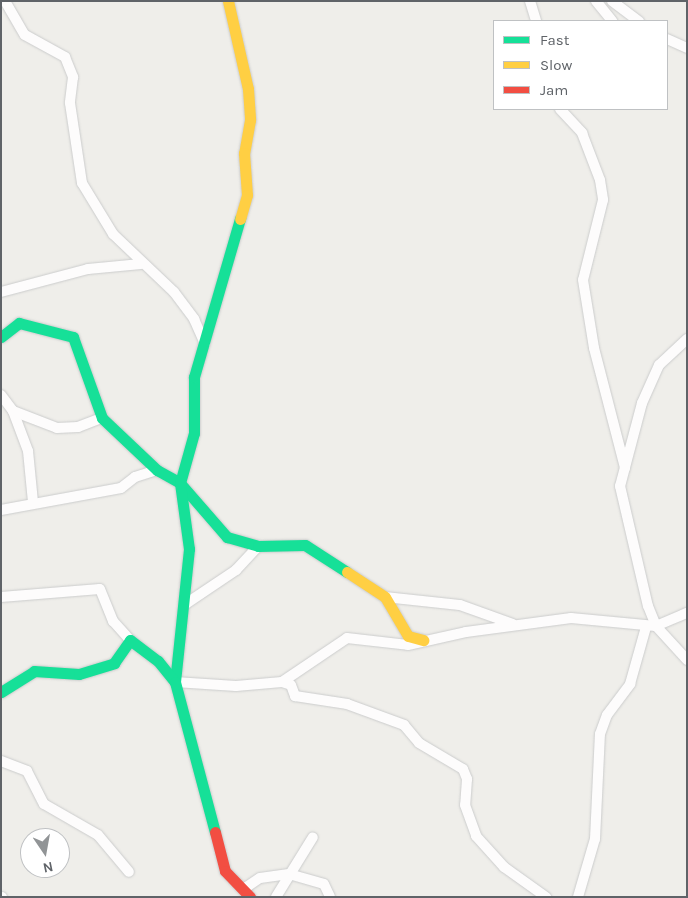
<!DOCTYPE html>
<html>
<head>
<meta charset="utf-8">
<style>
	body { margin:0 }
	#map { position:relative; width:688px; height:898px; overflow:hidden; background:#efeeea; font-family:Karla,sans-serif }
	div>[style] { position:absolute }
	.roads { filter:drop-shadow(0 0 1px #cbcccc) drop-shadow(0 0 1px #cbcccc) }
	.street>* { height:10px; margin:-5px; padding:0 5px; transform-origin:5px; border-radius:5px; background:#fdfcfc }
	.fast>* { height:11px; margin:-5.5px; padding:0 5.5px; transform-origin:5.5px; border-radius:5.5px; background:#16e098 }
	.slow>* { height:11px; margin:-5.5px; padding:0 5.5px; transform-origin:5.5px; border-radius:5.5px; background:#ffcf43 }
	.jam>* { height:11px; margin:-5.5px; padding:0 5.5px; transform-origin:5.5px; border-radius:5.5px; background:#f24e42 }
	span { translate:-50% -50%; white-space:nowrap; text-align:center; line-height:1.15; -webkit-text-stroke:5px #fff; paint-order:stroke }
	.frame { position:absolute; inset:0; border:2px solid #5f6368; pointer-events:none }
	.legend { position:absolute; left:493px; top:20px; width:175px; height:90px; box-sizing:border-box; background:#fff; border:1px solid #bfc1c3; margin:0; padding:6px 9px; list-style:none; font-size:15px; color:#5f6368 }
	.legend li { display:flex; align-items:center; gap:10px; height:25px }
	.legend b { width:25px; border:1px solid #bfc1c3 }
	.north { position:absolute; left:20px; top:828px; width:50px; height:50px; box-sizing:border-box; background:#fff; border:1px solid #bfc1c3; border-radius:50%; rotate:168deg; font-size:14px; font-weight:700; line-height:20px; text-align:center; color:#5f6368 }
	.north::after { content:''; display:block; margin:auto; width:18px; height:22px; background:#919496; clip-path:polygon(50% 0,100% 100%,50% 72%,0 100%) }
</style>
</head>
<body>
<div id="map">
	<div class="roads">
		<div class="street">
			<i style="left:5px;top:1px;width:39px;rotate:60deg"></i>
			<i style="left:25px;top:35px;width:46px;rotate:28.8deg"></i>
			<i style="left:65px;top:57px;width:22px;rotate:68deg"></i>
			<i style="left:73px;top:77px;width:26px;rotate:97deg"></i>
			<i style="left:70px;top:103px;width:81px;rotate:81.5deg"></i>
			<i style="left:82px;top:183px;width:60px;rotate:58.7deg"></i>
			<i style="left:113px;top:234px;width:84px;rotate:43.6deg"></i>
			<i style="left:174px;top:292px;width:34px;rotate:53deg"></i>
			<i style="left:194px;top:319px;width:27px;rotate:66deg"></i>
			<i style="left:530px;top:1px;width:21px;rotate:73deg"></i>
			<i style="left:596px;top:1px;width:26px;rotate:51deg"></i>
			<i style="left:612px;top:1px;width:34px;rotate:37deg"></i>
			<i style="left:667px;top:39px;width:22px;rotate:24deg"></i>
			<i style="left:560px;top:109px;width:33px;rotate:47deg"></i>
			<i style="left:582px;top:133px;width:50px;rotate:69deg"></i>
			<i style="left:600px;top:180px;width:20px;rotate:81deg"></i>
			<i style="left:603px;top:200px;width:82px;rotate:104deg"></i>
			<i style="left:583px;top:280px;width:69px;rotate:80.8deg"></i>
			<i style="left:594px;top:348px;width:124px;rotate:75.5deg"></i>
			<i style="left:1px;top:292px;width:90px;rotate:-14.8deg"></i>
			<i style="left:88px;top:269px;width:53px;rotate:-5.4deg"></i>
			<i style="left:687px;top:339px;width:38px;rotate:137deg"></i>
			<i style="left:659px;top:365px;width:42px;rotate:114.1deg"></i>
			<i style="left:642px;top:403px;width:86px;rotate:104.8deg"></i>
			<i style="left:620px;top:486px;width:123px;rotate:76.9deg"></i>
			<i style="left:648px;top:606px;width:22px;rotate:68deg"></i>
			<i style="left:656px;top:626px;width:46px;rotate:47.6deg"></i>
			<i style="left:1px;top:395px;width:20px;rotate:53deg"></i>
			<i style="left:13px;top:411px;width:47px;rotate:21.1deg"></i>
			<i style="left:57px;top:428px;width:21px;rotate:-3deg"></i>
			<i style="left:78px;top:427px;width:26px;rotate:-21deg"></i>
			<i style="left:13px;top:411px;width:43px;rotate:69.4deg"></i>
			<i style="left:28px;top:451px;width:51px;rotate:84.4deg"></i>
			<i style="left:1px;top:510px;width:122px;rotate:-10.4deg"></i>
			<i style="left:121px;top:488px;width:18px;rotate:-38deg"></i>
			<i style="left:135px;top:477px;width:23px;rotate:-18deg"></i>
			<i style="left:1px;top:597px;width:99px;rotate:-4.6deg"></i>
			<i style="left:100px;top:589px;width:35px;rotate:68deg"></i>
			<i style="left:113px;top:621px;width:25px;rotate:48deg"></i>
			<i style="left:385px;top:597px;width:75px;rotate:6.1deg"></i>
			<i style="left:460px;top:605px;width:56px;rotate:19.7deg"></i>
			<i style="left:184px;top:605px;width:63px;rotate:-33.9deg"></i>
			<i style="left:236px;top:570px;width:33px;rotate:-47deg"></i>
			<i style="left:175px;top:682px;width:61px;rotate:3.8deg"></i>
			<i style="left:236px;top:686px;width:46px;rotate:-5deg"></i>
			<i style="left:282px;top:682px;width:78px;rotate:-34.1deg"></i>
			<i style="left:347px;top:638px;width:61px;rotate:6.5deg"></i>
			<i style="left:408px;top:645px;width:59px;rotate:-12.6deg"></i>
			<i style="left:466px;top:632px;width:106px;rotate:-7.6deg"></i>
			<i style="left:571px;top:618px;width:85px;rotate:5.4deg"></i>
			<i style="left:656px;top:626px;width:34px;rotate:-23deg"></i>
			<i style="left:282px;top:682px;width:9px;rotate:18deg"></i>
			<i style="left:291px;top:685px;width:12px;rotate:70deg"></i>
			<i style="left:295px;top:696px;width:53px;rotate:8.7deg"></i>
			<i style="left:347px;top:704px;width:61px;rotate:20.2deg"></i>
			<i style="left:404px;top:725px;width:23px;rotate:50deg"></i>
			<i style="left:419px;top:743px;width:51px;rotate:30.6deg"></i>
			<i style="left:463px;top:769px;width:11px;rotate:68deg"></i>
			<i style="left:467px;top:779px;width:26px;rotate:94deg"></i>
			<i style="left:465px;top:805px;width:33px;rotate:70deg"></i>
			<i style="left:476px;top:836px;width:42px;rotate:47.9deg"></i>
			<i style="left:504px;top:867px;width:52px;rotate:35.5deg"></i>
			<i style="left:1px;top:761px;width:28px;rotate:21deg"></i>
			<i style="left:27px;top:771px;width:37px;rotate:63deg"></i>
			<i style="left:44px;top:804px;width:62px;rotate:29.9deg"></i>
			<i style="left:98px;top:835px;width:48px;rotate:50deg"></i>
			<i style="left:245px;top:888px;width:18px;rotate:-34deg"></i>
			<i style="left:260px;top:878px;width:29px;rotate:-8deg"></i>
			<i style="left:289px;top:874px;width:36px;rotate:16deg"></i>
			<i style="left:324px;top:884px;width:14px;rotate:65deg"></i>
			<i style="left:1px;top:897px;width:1px"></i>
			<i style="left:276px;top:897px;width:70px;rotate:-58.3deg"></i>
			<i style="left:578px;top:897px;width:60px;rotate:-73.7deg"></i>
			<i style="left:595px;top:839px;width:105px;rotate:-87.3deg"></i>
			<i style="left:600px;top:734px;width:20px;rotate:-70deg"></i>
			<i style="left:607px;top:715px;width:39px;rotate:-53deg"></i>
			<i style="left:630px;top:684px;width:59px;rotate:-74.3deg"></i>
		</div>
		<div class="fast">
			<i style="left:1px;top:337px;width:23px;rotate:-38deg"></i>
			<i style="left:19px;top:323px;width:56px;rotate:14.5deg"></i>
			<i style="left:73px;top:337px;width:86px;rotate:70.3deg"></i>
			<i style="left:102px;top:418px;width:76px;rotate:43.4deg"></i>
			<i style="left:157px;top:470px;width:26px;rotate:29deg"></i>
			<i style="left:180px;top:483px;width:72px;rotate:49deg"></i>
			<i style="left:227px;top:537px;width:32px;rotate:16deg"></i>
			<i style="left:258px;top:546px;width:47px;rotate:-1.2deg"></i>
			<i style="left:305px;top:545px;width:50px;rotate:32.7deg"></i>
			<i style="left:175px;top:682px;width:134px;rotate:-84deg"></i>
			<i style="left:189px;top:549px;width:67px;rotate:-97.8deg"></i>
			<i style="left:180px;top:483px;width:52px;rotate:-74.4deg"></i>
			<i style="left:194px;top:433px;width:56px;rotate:-90deg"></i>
			<i style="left:194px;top:377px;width:165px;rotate:-73.8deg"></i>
			<i style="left:1px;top:692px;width:39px;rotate:-32deg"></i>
			<i style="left:34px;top:671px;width:45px;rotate:3.8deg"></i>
			<i style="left:79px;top:674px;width:37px;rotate:-17deg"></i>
			<i style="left:114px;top:663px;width:28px;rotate:-55deg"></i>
			<i style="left:130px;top:640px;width:35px;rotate:37deg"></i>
			<i style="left:158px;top:661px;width:27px;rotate:51deg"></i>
			<i style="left:175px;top:682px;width:155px;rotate:75.1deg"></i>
		</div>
		<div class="slow">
			<i style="left:228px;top:1px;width:90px;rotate:77.2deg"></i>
			<i style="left:248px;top:89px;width:31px;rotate:86deg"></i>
			<i style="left:250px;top:120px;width:34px;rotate:100deg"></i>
			<i style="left:244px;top:153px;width:42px;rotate:85.9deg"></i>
			<i style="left:247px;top:195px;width:25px;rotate:106deg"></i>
			<i style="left:347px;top:572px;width:45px;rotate:33.3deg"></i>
			<i style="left:385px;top:597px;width:45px;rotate:59.5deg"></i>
			<i style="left:408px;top:636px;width:16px;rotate:15deg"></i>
		</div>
		<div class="jam">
			<i style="left:215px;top:832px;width:40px;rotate:75.6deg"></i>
			<i style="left:225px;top:871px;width:36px;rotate:46deg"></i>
		</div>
	</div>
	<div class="frame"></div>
	<ul class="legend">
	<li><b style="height:6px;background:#16e098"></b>Fast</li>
	<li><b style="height:6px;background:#ffcf43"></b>Slow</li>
	<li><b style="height:6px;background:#f24e42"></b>Jam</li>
	</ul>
	<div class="north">N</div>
</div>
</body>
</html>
